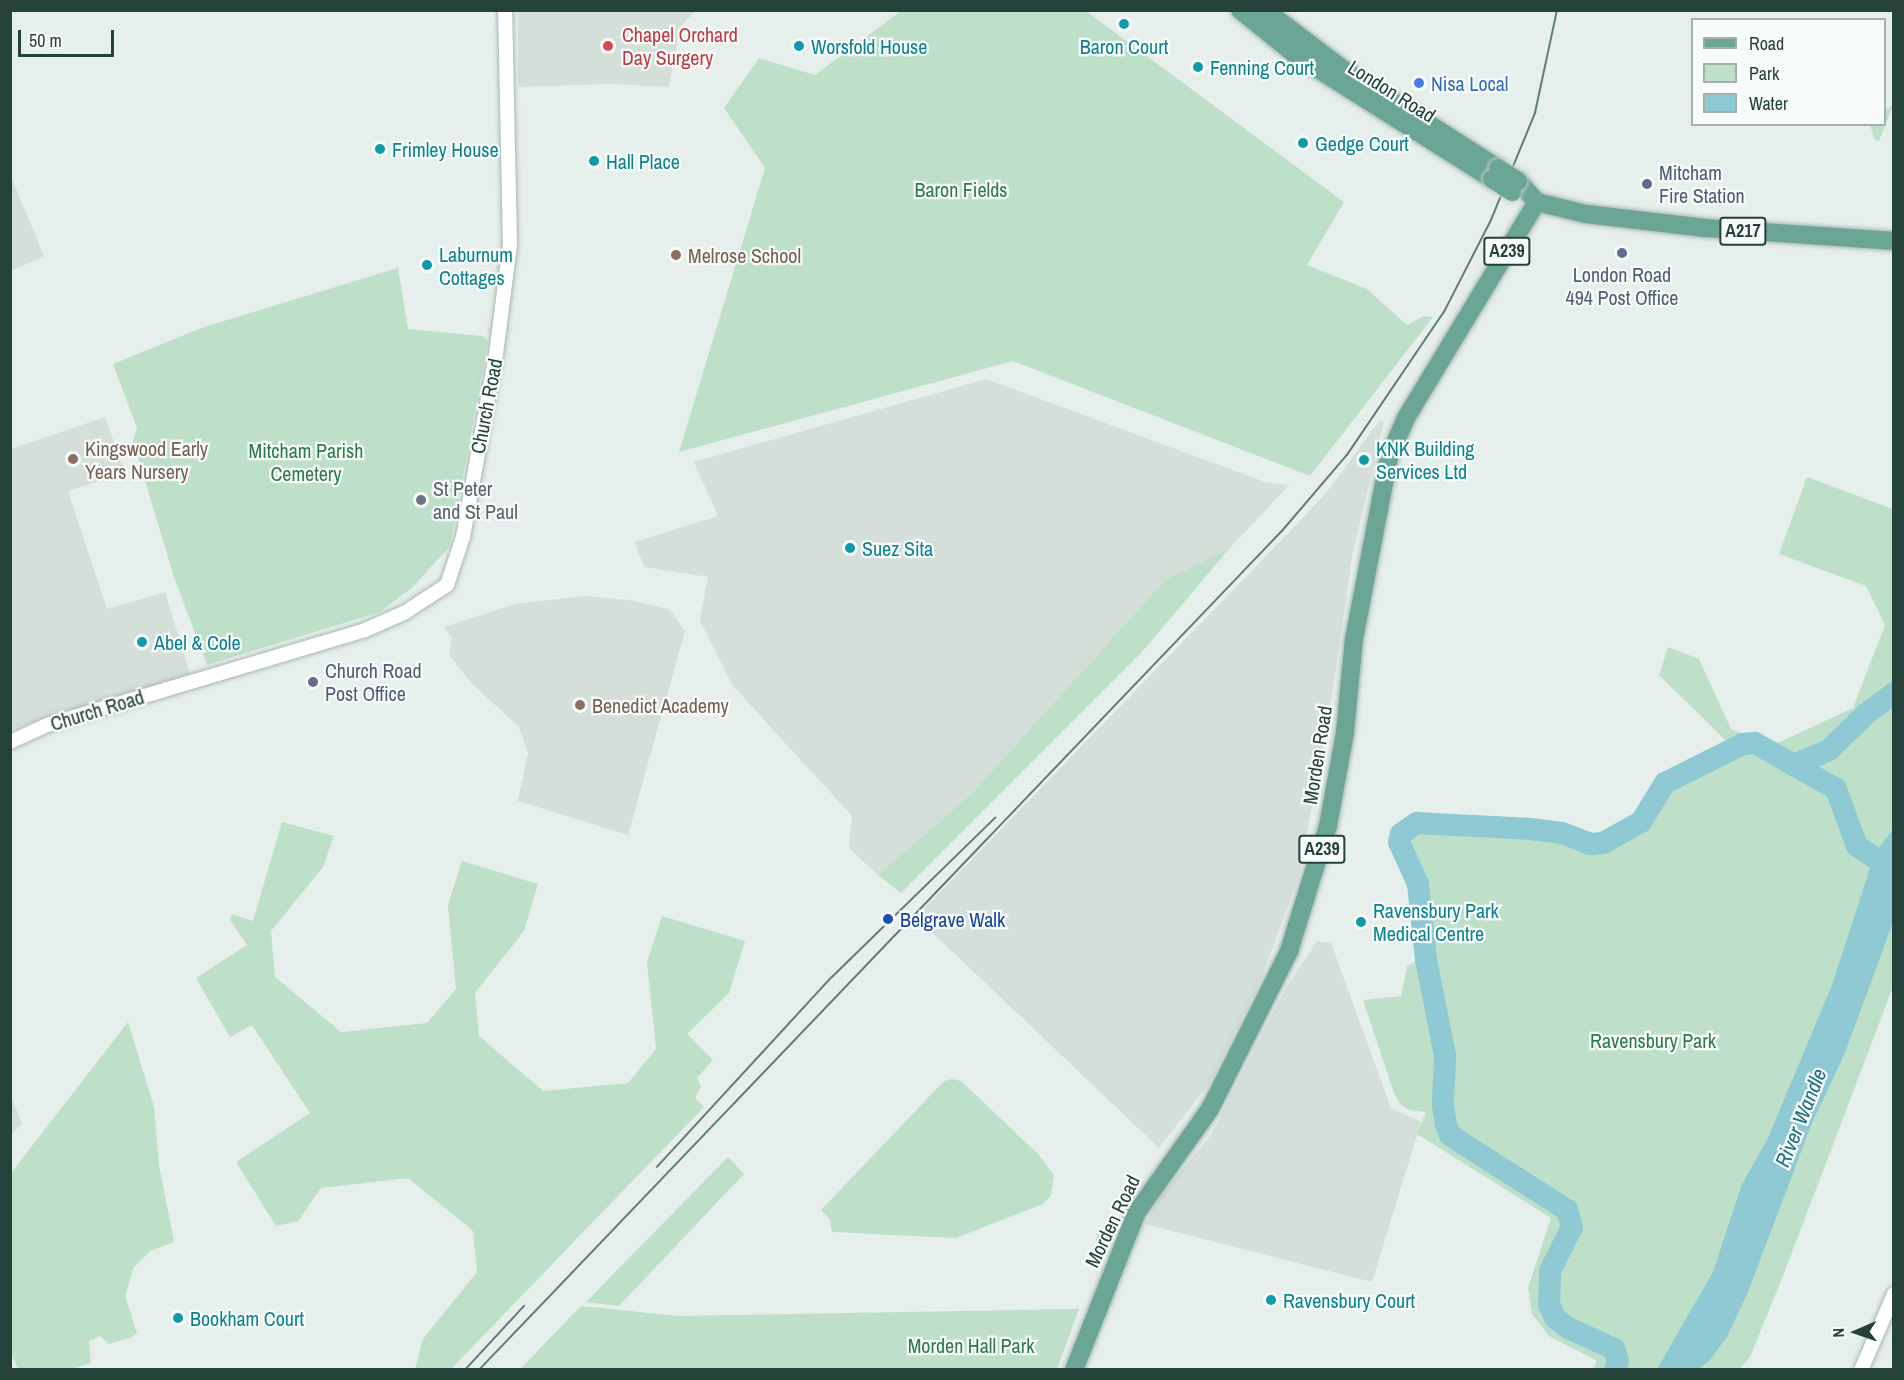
<!DOCTYPE html>
<html>
<head>
<meta charset="utf-8">
<style>
	body { margin:0 }
	#map { position:relative; width:1904px; height:1380px; overflow:hidden; background:#e6efeb; font-family:"Archivo Narrow",sans-serif }
	div>[style] { position:absolute }
	.built>* { inset:0; background:#d4dfda }
	.green>* { inset:0; background:#bfe0c8 }
	.water>* { inset:0; background:#8ec9d4 }
	.river>* { height:22px; margin:-11px; padding:0 11px; transform-origin:11px; border-radius:11px; background:#8ec9d4 }
	.roads { filter:drop-shadow(0 0 2px #a8b8b2) drop-shadow(0 0 2px #a8b8b2) }
	.minor>* { height:14px; margin:-7px; padding:0 7px; transform-origin:7px; border-radius:7px; background:#fff }
	.major>* { height:18px; margin:-9px; padding:0 9px; transform-origin:9px; border-radius:9px; background:#6aa596 }
	.tram>* { height:1.5px; margin:-0.75px; padding:0 0.75px; transform-origin:0.75px; border-radius:0.75px; background:#5f7d75 }
	.bridges { filter:drop-shadow(0 0 2px #c2cac8) drop-shadow(0 0 2px #c2cac8) }
	.major-bridge>* { height:18px; margin:-9px; padding:0 9px; transform-origin:9px; border-radius:9px; background:#6aa596 }
	.dots>* { width:16px; height:16px; translate:-50% -50%; box-sizing:border-box; border:3px solid #f7fbf9; border-radius:50% }
	span { translate:-50% -50%; white-space:nowrap; text-align:center; line-height:1.15; -webkit-text-stroke:4.5px #f7fbf9; paint-order:stroke }
	.shield-label span { padding:2px 4px; background:#f7fbf9; border:2px solid; border-radius:4px; -webkit-text-stroke-width:0 }
	.shield-label { font-size:18px; color:#24423a; font-weight:700 }
	.health-label { font-size:20px; color:#be3a42 }
	.left { translate:0 -50%; text-align:left }
	.culture-label { font-size:20px; color:#0d838f }
	.shop-label { font-size:20px; color:#366cbe }
	.street-label { font-size:20px; color:#24423a }
	.service-label { font-size:20px; color:#4e5e75 }
	.park-label { font-size:20px; color:#2d7a4b }
	.education-label { font-size:20px; color:#785e54 }
	.worship-label { font-size:20px; color:#5b616d }
	.transit-label { font-size:20px; color:#164399 }
	.water-label { font-size:21px; color:#1c6f80; font-style:italic }
	.frame { position:absolute; inset:0; border:12px solid #24423a; pointer-events:none }
	.legend { position:absolute; left:1691px; top:18px; width:195px; height:108px; box-sizing:border-box; background:#f7fbf9; border:2px solid #a3b1ad; margin:0; padding:8px 10px; list-style:none; font-size:18px; color:#24423a }
	.legend li { display:flex; align-items:center; gap:12px; height:30px }
	.legend b { width:30px; border:2px solid #a3b1ad }
	.north { position:absolute; left:1826px; top:1302px; width:60px; height:60px; -webkit-text-stroke:4px #f7fbf9; paint-order:stroke; rotate:268deg; font-size:16px; font-weight:700; line-height:24px; text-align:center; color:#24423a }
	.north::after { content:''; display:block; margin:auto; width:21px; height:27px; background:#24423a; clip-path:polygon(50% 0,100% 100%,50% 72%,0 100%) }
	.scale { position:absolute; left:18px; top:30px; width:96px; height:27px; box-sizing:border-box; border:3px solid #24423a; border-top:0; padding-left:8px; font-size:18px; line-height:21px; white-space:nowrap; color:#24423a; -webkit-text-stroke:4px #f7fbf9; paint-order:stroke }
</style>
</head>
<body>
<div id="map">
	<div class="built">
		<i style="clip-path:polygon(518px 11px,518px 10px,695px 11px,680px 27px,669px 87px,610px 84px,518px 87px)"></i>
		<i style="clip-path:polygon(10px 174px,44px 256px,11px 271px,10px 271px)"></i>
		<i style="clip-path:polygon(986px 379px,1265px 482px,1289px 485px,1230px 548px,1165px 580px,972px 793px,878px 875px,849px 848px,852px 816px,733px 686px,700px 621px,708px 577px,645px 567px,634px 542px,718px 516px,694px 462px)"></i>
		<i style="clip-path:polygon(105px 417px,125px 473px,68px 491px,107px 609px,165px 592px,190px 674px,11px 729px,11px 449px)"></i>
		<i style="clip-path:polygon(1380px 420px,1384px 422px,1353px 551px,1332px 695px,1300px 873px,1260px 982px,1211px 1081px,1159px 1148px,916px 917px,1296px 525px,1326px 493px)"></i>
		<i style="clip-path:polygon(585px 596px,629px 600px,669px 609px,685px 631px,628px 835px,518px 801px,528px 753px,519px 727px,471px 683px,449px 655px,452px 638px,444px 627px,515px 604px)"></i>
		<i style="clip-path:polygon(1317px 941px,1331px 943px,1391px 1108px,1421px 1122px,1372px 1282px,1145px 1224px,1162px 1194px,1211px 1135px,1286px 988px)"></i>
		<i style="clip-path:polygon(10px 1094px,22px 1123px,11px 1135px,10px 1135px)"></i>
	</div>
	<div class="green">
		<i style="clip-path:polygon(901px 11px,1086px 11px,1344px 202px,1307px 265px,1367px 289px,1407px 325px,1424px 316px,1433px 317px,1310px 476px,1013px 361px,679px 452px,765px 168px,724px 108px,759px 58px,815px 75px)"></i>
		<i style="clip-path:polygon(1893px 105px,1879px 141px,1875px 140px,1870px 125px,1884px 124px,1885px 110px)"></i>
		<i style="clip-path:polygon(398px 268px,408px 329px,483px 336px,488px 341px,450px 546px,413px 587px,380px 612px,207px 665px,173px 574px,133px 441px,137px 428px,113px 364px,204px 327px)"></i>
		<i style="clip-path:polygon(1807px 477px,1893px 509px,1893px 987px,1783px 1276px,1750px 1357px,1740px 1369px,1593px 1369px,1597px 1361px,1549px 1336px,1532px 1314px,1528px 1288px,1551px 1218px,1417px 1134px,1426px 1112px,1409px 1110px,1400px 1104px,1394px 1093px,1363px 1000px,1401px 996px,1407px 966px,1422px 958px,1414px 885px,1395px 843px,1396px 833px,1400px 820px,1428px 820px,1528px 825px,1601px 841px,1640px 819px,1656px 787px,1663px 781px,1741px 742px,1728px 743px,1659px 675px,1668px 647px,1699px 659px,1731px 729px,1773px 745px,1853px 708px,1885px 625px,1866px 586px,1779px 554px)"></i>
		<i style="clip-path:polygon(1230px 548px,1141px 653px,901px 893px,878px 875px,972px 793px,1165px 580px)"></i>
		<i style="clip-path:polygon(282px 822px,334px 836px,323px 867px,271px 931px,275px 977px,341px 1032px,427px 1023px,456px 989px,448px 905px,462px 861px,538px 884px,524px 931px,475px 993px,479px 1036px,543px 1091px,628px 1083px,656px 1049px,647px 962px,662px 916px,745px 941px,729px 993px,687px 1034px,713px 1060px,697px 1078px,701px 1087px,695px 1098px,704px 1107px,451px 1369px,415px 1369px,423px 1339px,477px 1272px,473px 1231px,408px 1178px,321px 1188px,298px 1221px,276px 1226px,236px 1162px,310px 1113px,252px 1025px,230px 1037px,196px 978px,247px 945px,230px 920px,232px 914px,253px 921px)"></i>
		<i style="clip-path:polygon(128px 1022px,154px 1107px,159px 1165px,174px 1242px,150px 1251px,134px 1267px,125px 1296px,137px 1333px,132px 1337px,109px 1344px,100px 1336px,89px 1341px,91px 1363px,71px 1369px,18px 1369px,10px 1351px,11px 1173px)"></i>
		<i style="clip-path:polygon(952px 1079px,961px 1081px,1038px 1154px,1054px 1175px,1051px 1195px,1043px 1204px,956px 1238px,832px 1232px,830px 1220px,821px 1210px,944px 1081px)"></i>
		<i style="clip-path:polygon(728px 1157px,744px 1174px,619px 1306px,586px 1302px)"></i>
		<i style="clip-path:polygon(1099px 1226px,1107px 1238px,1096px 1268px,1094px 1251px)"></i>
		<i style="clip-path:polygon(581px 1306px,679px 1316px,1079px 1309px,1057px 1369px,520px 1369px)"></i>
	</div>
	<div class="water">
		<i style="clip-path:polygon(1893px 829px,1893px 922px,1845px 1053px,1812px 1123px,1748px 1292px,1727px 1337px,1709px 1361px,1698px 1369px,1657px 1369px,1713px 1272px,1742px 1184px,1768px 1138px,1832px 985px,1875px 853px)"></i>
	</div>
	<div class="river">
		<i style="left:1794px;top:765px;width:38px;rotate:-23deg"></i>
		<i style="left:1829px;top:750px;width:52px;rotate:-44.2deg"></i>
		<i style="left:1866px;top:714px;width:35px;rotate:-37deg"></i>
		<i style="left:1615px;top:1370px;width:9px;rotate:-72deg"></i>
		<i style="left:1618px;top:1361px;width:13px;rotate:-108deg"></i>
		<i style="left:1614px;top:1349px;width:51px;rotate:-155.5deg"></i>
		<i style="left:1568px;top:1328px;width:16px;rotate:-142deg"></i>
		<i style="left:1555px;top:1318px;width:15px;rotate:-113deg"></i>
		<i style="left:1549px;top:1304px;width:33px;rotate:-88deg"></i>
		<i style="left:1550px;top:1271px;width:49px;rotate:-63.4deg"></i>
		<i style="left:1572px;top:1227px;width:18px;rotate:-106deg"></i>
		<i style="left:1567px;top:1210px;width:125px;rotate:-147.5deg"></i>
		<i style="left:1462px;top:1143px;width:14px;rotate:-146deg"></i>
		<i style="left:1450px;top:1135px;width:11px;rotate:-112deg"></i>
		<i style="left:1446px;top:1125px;width:20px;rotate:-99deg"></i>
		<i style="left:1443px;top:1105px;width:49px;rotate:-87.7deg"></i>
		<i style="left:1445px;top:1056px;width:99px;rotate:-101.1deg"></i>
		<i style="left:1426px;top:959px;width:75px;rotate:-96.1deg"></i>
		<i style="left:1418px;top:884px;width:46px;rotate:-114.3deg"></i>
		<i style="left:1399px;top:842px;width:8px;rotate:-76deg"></i>
		<i style="left:1401px;top:834px;width:19px;rotate:-35deg"></i>
		<i style="left:1417px;top:823px;width:113px;rotate:3deg"></i>
		<i style="left:1530px;top:829px;width:32px;rotate:7deg"></i>
		<i style="left:1562px;top:833px;width:31px;rotate:21deg"></i>
		<i style="left:1591px;top:844px;width:12px;rotate:-5deg"></i>
		<i style="left:1603px;top:843px;width:43px;rotate:-28.9deg"></i>
		<i style="left:1641px;top:822px;width:46px;rotate:-58.4deg"></i>
		<i style="left:1665px;top:783px;width:87px;rotate:-26.6deg"></i>
		<i style="left:1743px;top:744px;width:12px;rotate:-5deg"></i>
		<i style="left:1755px;top:743px;width:93px;rotate:29.6deg"></i>
		<i style="left:1836px;top:789px;width:61px;rotate:69.8deg"></i>
		<i style="left:1857px;top:846px;width:37px;rotate:34deg"></i>
	</div>
	<div class="roads">
		<div class="minor">
			<i style="left:10px;top:742px;width:41px;rotate:-24.7deg"></i>
			<i style="left:47px;top:725px;width:332px;rotate:-16.6deg"></i>
			<i style="left:365px;top:630px;width:43px;rotate:-23.6deg"></i>
			<i style="left:404px;top:613px;width:51px;rotate:-33.1deg"></i>
			<i style="left:447px;top:585px;width:51px;rotate:-71.6deg"></i>
			<i style="left:463px;top:537px;width:186px;rotate:-79.8deg"></i>
			<i style="left:496px;top:354px;width:111px;rotate:-82.7deg"></i>
			<i style="left:510px;top:244px;width:234px;rotate:-91.2deg"></i>
			<i style="left:1861px;top:1370px;width:83px;rotate:-66.5deg"></i>
		</div>
		<div class="major">
			<i style="left:1240px;top:10px;width:73px;rotate:38.9deg"></i>
			<i style="left:1297px;top:56px;width:231px;rotate:32.2deg"></i>
			<i style="left:1265px;top:10px;width:99px;rotate:37.2deg"></i>
			<i style="left:1344px;top:70px;width:183px;rotate:32.5deg"></i>
			<i style="left:1518px;top:181px;width:28px;rotate:48deg"></i>
			<i style="left:1537px;top:202px;width:50px;rotate:13.8deg"></i>
			<i style="left:1586px;top:214px;width:120px;rotate:6.7deg"></i>
			<i style="left:1705px;top:228px;width:189px;rotate:3.9deg"></i>
			<i style="left:1074px;top:1370px;width:170px;rotate:-68.3deg"></i>
			<i style="left:1137px;top:1212px;width:126px;rotate:-54.7deg"></i>
			<i style="left:1210px;top:1109px;width:177px;rotate:-63.4deg"></i>
			<i style="left:1289px;top:951px;width:131px;rotate:-72.7deg"></i>
			<i style="left:1328px;top:826px;width:96px;rotate:-79.7deg"></i>
			<i style="left:1345px;top:732px;width:93px;rotate:-84.5deg"></i>
			<i style="left:1354px;top:639px;width:185px;rotate:-79.1deg"></i>
			<i style="left:1389px;top:457px;width:43px;rotate:-66.4deg"></i>
			<i style="left:1406px;top:418px;width:253px;rotate:-58.8deg"></i>
		</div>
	</div>
	<div class="tram">
		<i style="left:657px;top:1167px;width:258px;rotate:-47.4deg"></i>
		<i style="left:832px;top:977px;width:228px;rotate:-44.3deg"></i>
		<i style="left:465px;top:1370px;width:87px;rotate:-47.3deg"></i>
		<i style="left:479px;top:1370px;width:1161px;rotate:-46.26deg"></i>
		<i style="left:1282px;top:531px;width:100px;rotate:-49.5deg"></i>
		<i style="left:1347px;top:455px;width:173px;rotate:-55.9deg"></i>
		<i style="left:1444px;top:312px;width:103px;rotate:-62.9deg"></i>
		<i style="left:1491px;top:220px;width:116px;rotate:-67.6deg"></i>
		<i style="left:1535px;top:113px;width:105px;rotate:-77.9deg"></i>
	</div>
	<div class="bridges">
		<div class="major-bridge">
			<i style="left:1498px;top:168px;width:24px;rotate:33deg"></i>
			<i style="left:1492px;top:179px;width:24px;rotate:33deg"></i>
		</div>
	</div>
	<div class="dots">
		<i style="left:1124px;top:24px;background:#0f9aa8"></i>
		<i style="left:608px;top:46px;background:#e0444e"></i>
		<i style="left:799px;top:46px;background:#0f9aa8"></i>
		<i style="left:1198px;top:67px;background:#0f9aa8"></i>
		<i style="left:1419px;top:83px;background:#3f7fe0"></i>
		<i style="left:1303px;top:143px;background:#0f9aa8"></i>
		<i style="left:380px;top:149px;background:#0f9aa8"></i>
		<i style="left:594px;top:161px;background:#0f9aa8"></i>
		<i style="left:1647px;top:184px;background:#5c6f8a"></i>
		<i style="left:1622px;top:253px;background:#5c6f8a"></i>
		<i style="left:676px;top:255px;background:#8d6e63"></i>
		<i style="left:427px;top:265px;background:#0f9aa8"></i>
		<i style="left:73px;top:459px;background:#8d6e63"></i>
		<i style="left:1364px;top:460px;background:#0f9aa8"></i>
		<i style="left:421px;top:500px;background:#6b7280"></i>
		<i style="left:850px;top:548px;background:#0f9aa8"></i>
		<i style="left:142px;top:642px;background:#0f9aa8"></i>
		<i style="left:313px;top:682px;background:#5c6f8a"></i>
		<i style="left:580px;top:705px;background:#8d6e63"></i>
		<i style="left:888px;top:919px;background:#1a4fb4"></i>
		<i style="left:1361px;top:922px;background:#0f9aa8"></i>
		<i style="left:1271px;top:1300px;background:#0f9aa8"></i>
		<i style="left:178px;top:1318px;background:#0f9aa8"></i>
	</div>
	<div class="shield-label">
		<span style="left:1743px;top:231px">A217</span>
		<span style="left:1507px;top:251px">A239</span>
		<span style="left:1322px;top:849px">A239</span>
	</div>
	<div class="health-label">
		<span class="left" style="left:622px;top:46px">Chapel Orchard<br>Day Surgery</span>
	</div>
	<div class="culture-label">
		<span class="left" style="left:811px;top:46px">Worsfold House</span>
		<span style="left:1124px;top:46px">Baron Court</span>
		<span class="left" style="left:1210px;top:67px">Fenning Court</span>
		<span class="left" style="left:1315px;top:143px">Gedge Court</span>
		<span class="left" style="left:392px;top:149px">Frimley House</span>
		<span class="left" style="left:606px;top:161px">Hall Place</span>
		<span class="left" style="left:439px;top:266px">Laburnum<br>Cottages</span>
		<span class="left" style="left:1376px;top:460px">KNK Building<br>Services Ltd</span>
		<span class="left" style="left:862px;top:548px">Suez Sita</span>
		<span class="left" style="left:154px;top:642px">Abel &amp; Cole</span>
		<span class="left" style="left:1373px;top:922px">Ravensbury Park<br>Medical Centre</span>
		<span class="left" style="left:1283px;top:1300px">Ravensbury Court</span>
		<span class="left" style="left:190px;top:1318px">Bookham Court</span>
	</div>
	<div class="shop-label">
		<span class="left" style="left:1431px;top:83px">Nisa Local</span>
	</div>
	<div class="street-label">
		<span style="left:1392px;top:91px;rotate:32deg">London Road</span>
		<span style="left:486px;top:406px;rotate:-79deg">Church Road</span>
		<span style="left:97px;top:710px;rotate:-17deg">Church Road</span>
		<span style="left:1317px;top:755px;rotate:-81deg">Morden Road</span>
		<span style="left:1112px;top:1221px;rotate:-64deg">Morden Road</span>
	</div>
	<div class="service-label">
		<span class="left" style="left:1659px;top:184px">Mitcham<br>Fire Station</span>
		<span style="left:1622px;top:286px">London Road<br>494 Post Office</span>
		<span class="left" style="left:325px;top:682px">Church Road<br>Post Office</span>
	</div>
	<div class="park-label">
		<span style="left:961px;top:189px">Baron Fields</span>
		<span style="left:306px;top:462px">Mitcham Parish<br>Cemetery</span>
		<span style="left:1653px;top:1040px">Ravensbury Park</span>
		<span style="left:971px;top:1345px">Morden Hall Park</span>
	</div>
	<div class="education-label">
		<span class="left" style="left:688px;top:255px">Melrose School</span>
		<span class="left" style="left:85px;top:460px">Kingswood Early<br>Years Nursery</span>
		<span class="left" style="left:592px;top:705px">Benedict Academy</span>
	</div>
	<div class="worship-label">
		<span class="left" style="left:433px;top:500px">St Peter<br>and St Paul</span>
	</div>
	<div class="transit-label">
		<span class="left" style="left:900px;top:919px">Belgrave Walk</span>
	</div>
	<div class="water-label">
		<span style="left:1801px;top:1118px;rotate:-68deg">River Wandle</span>
	</div>
	<div class="frame"></div>
	<ul class="legend">
	<li><b style="height:8px;background:#6aa596"></b>Road</li>
	<li><b style="height:16px;background:#bfe0c8"></b>Park</li>
	<li><b style="height:16px;background:#8ec9d4"></b>Water</li>
	</ul>
	<div class="north">N</div>
	<div class="scale">50 m</div>
</div>
</body>
</html>
